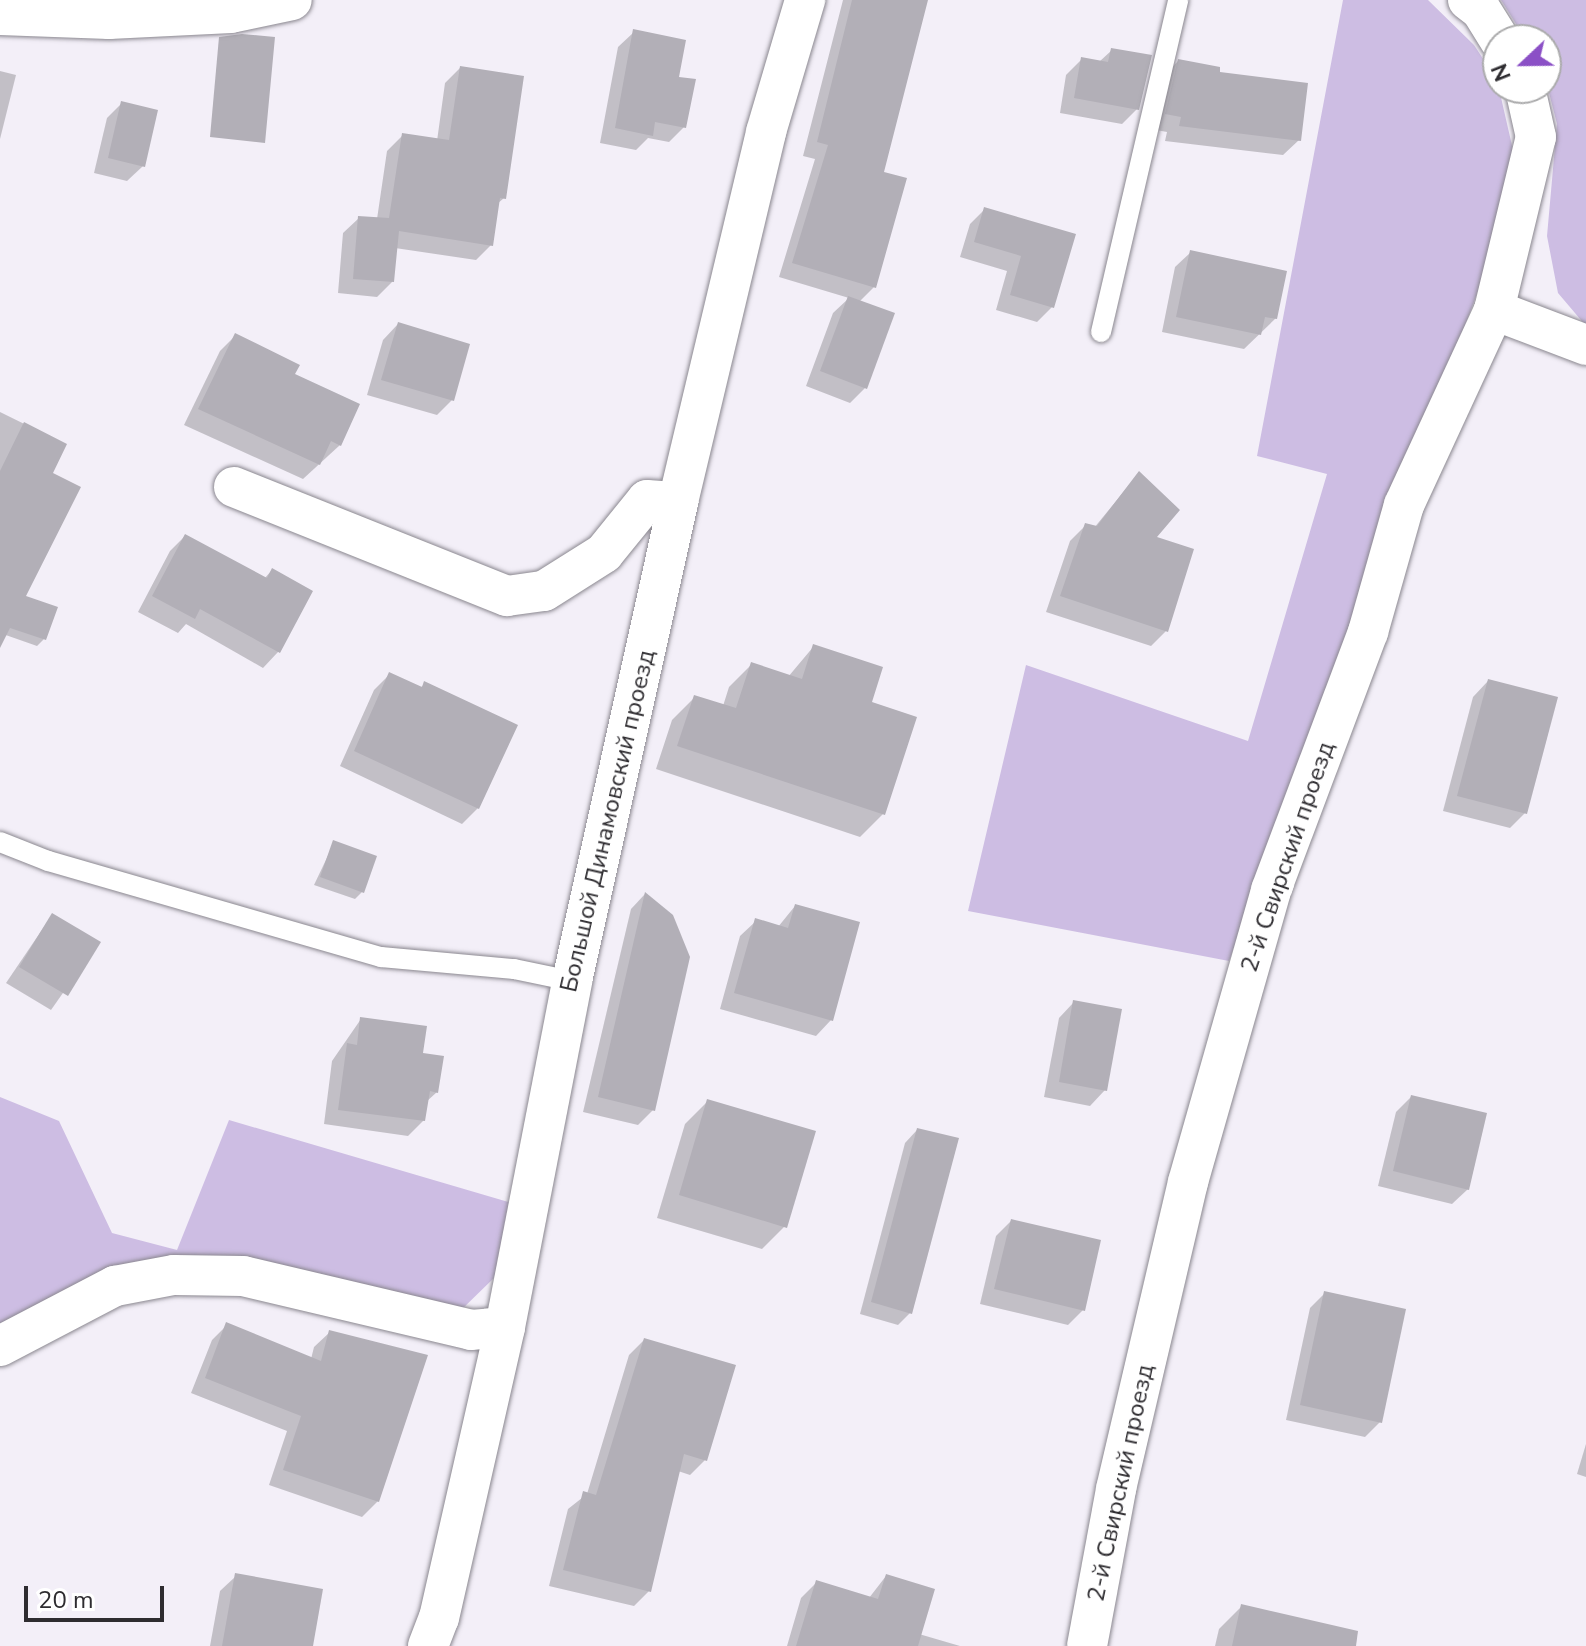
<!DOCTYPE html>
<html>
<head>
<meta charset="utf-8">
<style>
	body { margin:0 }
	#map { position:relative; width:1586px; height:1646px; overflow:hidden; background:#f3eff8; font-family:"Nunito Sans",sans-serif }
	div>[style] { position:absolute }
	.green>* { inset:0; background:#cdbde3 }
	.shadow>* { inset:0; background:#0003 }
	.building>* { inset:0; background:#b2afb7 }
	.roads { filter:drop-shadow(0 0 2px #8a878f) drop-shadow(0 0 2px #8a878f) }
	.service>* { height:20px; margin:-10px; padding:0 10px; transform-origin:10px; border-radius:10px; background:#fff }
	.minor>* { height:40px; margin:-20px; padding:0 20px; transform-origin:20px; border-radius:20px; background:#fff }
	span { translate:-50% -50%; white-space:nowrap; text-align:center; line-height:1.15; -webkit-text-stroke:8px #fff; paint-order:stroke }
	.street-label { font-size:24px; color:#2e2c30 }
	.north { position:absolute; left:1482px; top:24px; width:80px; height:80px; box-sizing:border-box; background:#fff; border:2px solid #ababac; border-radius:50%; rotate:248deg; font-size:22px; font-weight:700; line-height:32px; text-align:center; color:#2e2c30 }
	.north::after { content:''; display:block; margin:auto; width:28px; height:36px; background:#8b50c6; clip-path:polygon(50% 0,100% 100%,50% 72%,0 100%) }
	.scale { position:absolute; left:24px; top:1586px; width:140px; height:36px; box-sizing:border-box; border:4px solid #2e2c30; border-top:0; padding-left:10px; font-size:24px; line-height:28px; white-space:nowrap; color:#2e2c30; -webkit-text-stroke:6px #fff; paint-order:stroke }
</style>
</head>
<body>
<div id="map">
	<div class="green">
		<i style="clip-path:polygon(1343px 0,1428px 0,1474px 45px,1497px 80px,1513px 150px,1498px 237px,1229px 961px,968px 911px,1026px 665px,1248px 741px,1327px 474px,1257px 456px)"></i>
		<i style="clip-path:polygon(1501px 0,1586px 0,1586px 326px,1558px 293px,1547px 236px,1557px 124px,1546px 81px,1546px 40px,1526px 40px)"></i>
		<i style="clip-path:polygon(0 1097px,59px 1121px,112px 1233px,177px 1250px,229px 1120px,512px 1203px,496px 1276px,458px 1313px,245px 1268px,0 1334px)"></i>
	</div>
	<div class="shadow">
		<i style="clip-path:polygon(843px 0,926px 0,882px 173px,874px 287px,859px 302px,865px 388px,850px 403px,806px 386px,833px 313px,849px 298px,779px 277px,815px 159px,803px 156px)"></i>
		<i style="clip-path:polygon(634px 32px,677px 78px,684px 127px,669px 142px,648px 138px,636px 150px,600px 143px,618px 47px)"></i>
		<i style="clip-path:polygon(1112px 50px,1137px 109px,1122px 124px,1060px 113px,1066px 75px,1082px 59px,1099px 62px)"></i>
		<i style="clip-path:polygon(1178px 61px,1217px 73px,1299px 140px,1283px 155px,1165px 141px,1167px 132px,1151px 129px,1163px 77px)"></i>
		<i style="clip-path:polygon(460px 68px,504px 198px,497px 204px,491px 245px,476px 260px,395px 248px,392px 282px,377px 297px,338px 293px,343px 233px,359px 218px,377px 219px,387px 151px,402px 136px,437px 141px,445px 83px)"></i>
		<i style="clip-path:polygon(0 71px,16px 75px,0 139px)"></i>
		<i style="clip-path:polygon(122px 103px,143px 166px,127px 181px,94px 173px,107px 118px)"></i>
		<i style="clip-path:polygon(985px 209px,1073px 235px,1052px 307px,1037px 322px,996px 310px,1007px 271px,960px 257px,970px 224px)"></i>
		<i style="clip-path:polygon(1191px 252px,1276px 318px,1244px 349px,1162px 332px,1175px 267px)"></i>
		<i style="clip-path:polygon(398px 324px,452px 400px,437px 415px,367px 395px,383px 340px)"></i>
		<i style="clip-path:polygon(235px 336px,293px 375px,340px 445px,303px 479px,184px 425px,220px 351px)"></i>
		<i style="clip-path:polygon(0 412px,65px 444px,50px 473px,22px 596px,44px 639px,37px 646px,0 633px)"></i>
		<i style="clip-path:polygon(1139px 473px,1166px 631px,1151px 646px,1046px 612px,1070px 541px,1086px 525px,1094px 528px)"></i>
		<i style="clip-path:polygon(185px 536px,264px 579px,272px 570px,311px 592px,278px 652px,263px 668px,186px 624px,178px 633px,138px 612px,170px 551px)"></i>
		<i style="clip-path:polygon(814px 646px,869px 703px,883px 814px,860px 837px,656px 769px,672px 720px,695px 697px,723px 706px,729px 687px,752px 664px,788px 677px)"></i>
		<i style="clip-path:polygon(390px 674px,420px 688px,425px 684px,478px 808px,462px 824px,340px 766px,374px 690px)"></i>
		<i style="clip-path:polygon(1488px 681px,1525px 813px,1510px 828px,1443px 811px,1473px 697px)"></i>
		<i style="clip-path:polygon(334px 843px,362px 892px,355px 899px,314px 885px)"></i>
		<i style="clip-path:polygon(645px 894px,653px 1110px,638px 1125px,583px 1112px,631px 909px)"></i>
		<i style="clip-path:polygon(795px 906px,831px 1020px,816px 1036px,720px 1009px,740px 936px,756px 921px,778px 927px)"></i>
		<i style="clip-path:polygon(52px 915px,98px 943px,51px 1010px,6px 983px)"></i>
		<i style="clip-path:polygon(1074px 1002px,1105px 1090px,1090px 1106px,1044px 1097px,1059px 1018px)"></i>
		<i style="clip-path:polygon(361px 1019px,421px 1055px,437px 1092px,426px 1102px,424px 1120px,408px 1136px,324px 1124px,332px 1061px)"></i>
		<i style="clip-path:polygon(1411px 1097px,1468px 1189px,1452px 1204px,1378px 1186px,1396px 1112px)"></i>
		<i style="clip-path:polygon(708px 1101px,785px 1226px,762px 1249px,657px 1218px,685px 1124px)"></i>
		<i style="clip-path:polygon(917px 1130px,910px 1313px,898px 1325px,860px 1314px,905px 1143px)"></i>
		<i style="clip-path:polygon(1011px 1221px,1083px 1310px,1068px 1325px,980px 1304px,996px 1236px)"></i>
		<i style="clip-path:polygon(1325px 1293px,1380px 1422px,1365px 1437px,1286px 1420px,1310px 1308px)"></i>
		<i style="clip-path:polygon(227px 1325px,311px 1359px,314px 1347px,330px 1332px,378px 1501px,362px 1517px,269px 1485px,287px 1431px,191px 1393px,212px 1340px)"></i>
		<i style="clip-path:polygon(644px 1340px,705px 1460px,690px 1475px,678px 1471px,649px 1591px,634px 1606px,549px 1586px,568px 1509px,587px 1494px,629px 1355px)"></i>
		<i style="clip-path:polygon(1586px 1444px,1586px 1477px,1577px 1474px)"></i>
		<i style="clip-path:polygon(236px 1576px,309px 1646px,210px 1646px,220px 1591px)"></i>
		<i style="clip-path:polygon(886px 1576px,919px 1634px,960px 1646px,787px 1646px,801px 1598px,817px 1582px,869px 1598px)"></i>
		<i style="clip-path:polygon(1242px 1606px,1306px 1646px,1215px 1646px,1219px 1629px)"></i>
	</div>
	<div class="building">
		<i style="clip-path:polygon(852px 0,928px 0,884px 172px,907px 178px,876px 288px,792px 263px,828px 145px,817px 142px)"></i>
		<i style="clip-path:polygon(633px 29px,686px 40px,679px 77px,696px 79px,686px 128px,655px 122px,653px 136px,615px 128px)"></i>
		<i style="clip-path:polygon(242px 34px,275px 37px,265px 143px,210px 137px,219px 37px)"></i>
		<i style="clip-path:polygon(1111px 48px,1152px 55px,1139px 110px,1074px 98px,1081px 57px,1108px 62px)"></i>
		<i style="clip-path:polygon(1178px 59px,1220px 67px,1220px 72px,1308px 83px,1301px 141px,1179px 126px,1181px 117px,1165px 114px)"></i>
		<i style="clip-path:polygon(460px 66px,524px 76px,506px 199px,500px 198px,493px 246px,399px 231px,394px 282px,353px 279px,358px 216px,389px 218px,402px 133px,449px 140px)"></i>
		<i style="clip-path:polygon(121px 101px,158px 110px,145px 167px,108px 158px)"></i>
		<i style="clip-path:polygon(984px 207px,1076px 234px,1054px 308px,1010px 295px,1021px 256px,974px 242px)"></i>
		<i style="clip-path:polygon(1190px 250px,1287px 271px,1277px 319px,1265px 317px,1261px 335px,1176px 317px)"></i>
		<i style="clip-path:polygon(848px 296px,895px 313px,867px 389px,820px 371px)"></i>
		<i style="clip-path:polygon(398px 322px,470px 344px,454px 401px,381px 380px)"></i>
		<i style="clip-path:polygon(235px 333px,300px 365px,295px 374px,360px 404px,341px 446px,331px 441px,320px 465px,198px 409px)"></i>
		<i style="clip-path:polygon(24px 422px,67px 444px,53px 473px,81px 487px,26px 596px,58px 607px,46px 640px,10px 628px,0 648px,0 471px)"></i>
		<i style="clip-path:polygon(1139px 471px,1180px 510px,1157px 537px,1194px 549px,1168px 632px,1060px 596px,1085px 523px,1097px 526px)"></i>
		<i style="clip-path:polygon(185px 534px,267px 578px,272px 568px,313px 591px,280px 653px,200px 609px,195px 619px,152px 596px)"></i>
		<i style="clip-path:polygon(813px 644px,883px 667px,872px 702px,917px 717px,885px 815px,677px 746px,694px 695px,736px 708px,751px 662px,802px 679px)"></i>
		<i style="clip-path:polygon(389px 672px,422px 687px,424px 681px,518px 725px,479px 809px,354px 751px)"></i>
		<i style="clip-path:polygon(1488px 679px,1558px 697px,1527px 814px,1457px 796px)"></i>
		<i style="clip-path:polygon(333px 840px,377px 856px,364px 893px,320px 877px)"></i>
		<i style="clip-path:polygon(645px 892px,673px 915px,690px 957px,655px 1111px,598px 1097px)"></i>
		<i style="clip-path:polygon(795px 904px,860px 922px,833px 1021px,734px 993px,755px 918px,788px 928px)"></i>
		<i style="clip-path:polygon(52px 913px,101px 942px,68px 996px,19px 967px)"></i>
		<i style="clip-path:polygon(1073px 1000px,1122px 1009px,1107px 1091px,1059px 1082px)"></i>
		<i style="clip-path:polygon(360px 1017px,427px 1026px,423px 1053px,444px 1056px,438px 1093px,430px 1091px,425px 1121px,338px 1110px,347px 1043px,357px 1045px)"></i>
		<i style="clip-path:polygon(1411px 1095px,1487px 1113px,1469px 1190px,1393px 1171px)"></i>
		<i style="clip-path:polygon(707px 1099px,816px 1131px,787px 1228px,679px 1195px)"></i>
		<i style="clip-path:polygon(917px 1128px,959px 1138px,912px 1314px,871px 1302px)"></i>
		<i style="clip-path:polygon(1011px 1219px,1101px 1240px,1085px 1311px,994px 1289px)"></i>
		<i style="clip-path:polygon(1324px 1291px,1406px 1309px,1382px 1423px,1300px 1405px)"></i>
		<i style="clip-path:polygon(226px 1322px,321px 1361px,329px 1330px,428px 1355px,379px 1502px,283px 1470px,301px 1416px,205px 1378px)"></i>
		<i style="clip-path:polygon(644px 1338px,736px 1365px,707px 1461px,684px 1454px,651px 1592px,563px 1570px,583px 1491px,596px 1495px)"></i>
		<i style="clip-path:polygon(235px 1573px,323px 1589px,313px 1646px,222px 1646px)"></i>
		<i style="clip-path:polygon(886px 1574px,935px 1589px,918px 1646px,796px 1646px,816px 1580px,878px 1599px)"></i>
		<i style="clip-path:polygon(1241px 1604px,1358px 1631px,1356px 1646px,1232px 1646px)"></i>
	</div>
	<div class="roads">
		<div class="service">
			<i style="left:1101px;top:332px;width:341px;rotate:-76.9deg"></i>
			<i style="left:0;top:842px;width:52px;rotate:21.6deg"></i>
			<i style="left:48px;top:861px;width:347px;rotate:16.1deg"></i>
			<i style="left:381px;top:957px;width:134px;rotate:5.2deg"></i>
			<i style="left:514px;top:969px;width:59px;rotate:11.7deg"></i>
		</div>
		<div class="minor">
			<i style="left:1468px;top:0;width:16px;rotate:38deg"></i>
			<i style="left:1481px;top:10px;width:36px;rotate:58deg"></i>
			<i style="left:0;top:15px;width:109px;rotate:2.1deg"></i>
			<i style="left:109px;top:19px;width:122px;rotate:-2.8deg"></i>
			<i style="left:231px;top:13px;width:62px;rotate:-12deg"></i>
			<i style="left:1494px;top:310px;width:98px;rotate:20.8deg"></i>
			<i style="left:234px;top:487px;width:294px;rotate:21.8deg"></i>
			<i style="left:507px;top:596px;width:37px;rotate:-8deg"></i>
			<i style="left:544px;top:591px;width:71px;rotate:-32.3deg"></i>
			<i style="left:604px;top:553px;width:68px;rotate:-50.9deg"></i>
			<i style="left:647px;top:500px;width:31px;rotate:4deg"></i>
			<i style="left:0;top:1346px;width:130px;rotate:-27.6deg"></i>
			<i style="left:115px;top:1286px;width:60px;rotate:-10.6deg"></i>
			<i style="left:174px;top:1275px;width:69px;rotate:0.8deg"></i>
			<i style="left:243px;top:1276px;width:234px;rotate:13.3deg"></i>
			<i style="left:471px;top:1330px;width:34px;rotate:-5deg"></i>
			<i style="left:428px;top:1646px;width:30px;rotate:-69deg"></i>
			<i style="left:439px;top:1618px;width:298px;rotate:-77.2deg"></i>
			<i style="left:505px;top:1327px;width:352px;rotate:-79deg"></i>
			<i style="left:572px;top:981px;width:491px;rotate:-77.5deg"></i>
			<i style="left:678px;top:502px;width:380px;rotate:-76.6deg"></i>
			<i style="left:766px;top:132px;width:138px;rotate:-73.5deg"></i>
			<i style="left:1087px;top:1646px;width:160px;rotate:-79.5deg"></i>
			<i style="left:1116px;top:1489px;width:315px;rotate:-76.8deg"></i>
			<i style="left:1188px;top:1182px;width:304px;rotate:-74.1deg"></i>
			<i style="left:1271px;top:890px;width:276px;rotate:-69.4deg"></i>
			<i style="left:1368px;top:632px;width:132px;rotate:-74.2deg"></i>
			<i style="left:1404px;top:505px;width:215px;rotate:-65.2deg"></i>
			<i style="left:1494px;top:310px;width:178px;rotate:-76.4deg"></i>
			<i style="left:1536px;top:137px;width:50px;rotate:-102.7deg"></i>
		</div>
	</div>
	<div class="street-label">
		<span style="left:608px;top:821px;rotate:-77deg">Большой Динамовский проезд</span>
		<span style="left:1288px;top:857px;rotate:-71deg">2-й Свирский проезд</span>
		<span style="left:1121px;top:1483px;rotate:-78deg">2-й Свирский проезд</span>
	</div>
	<div class="north">N</div>
	<div class="scale">20 m</div>
</div>
</body>
</html>
